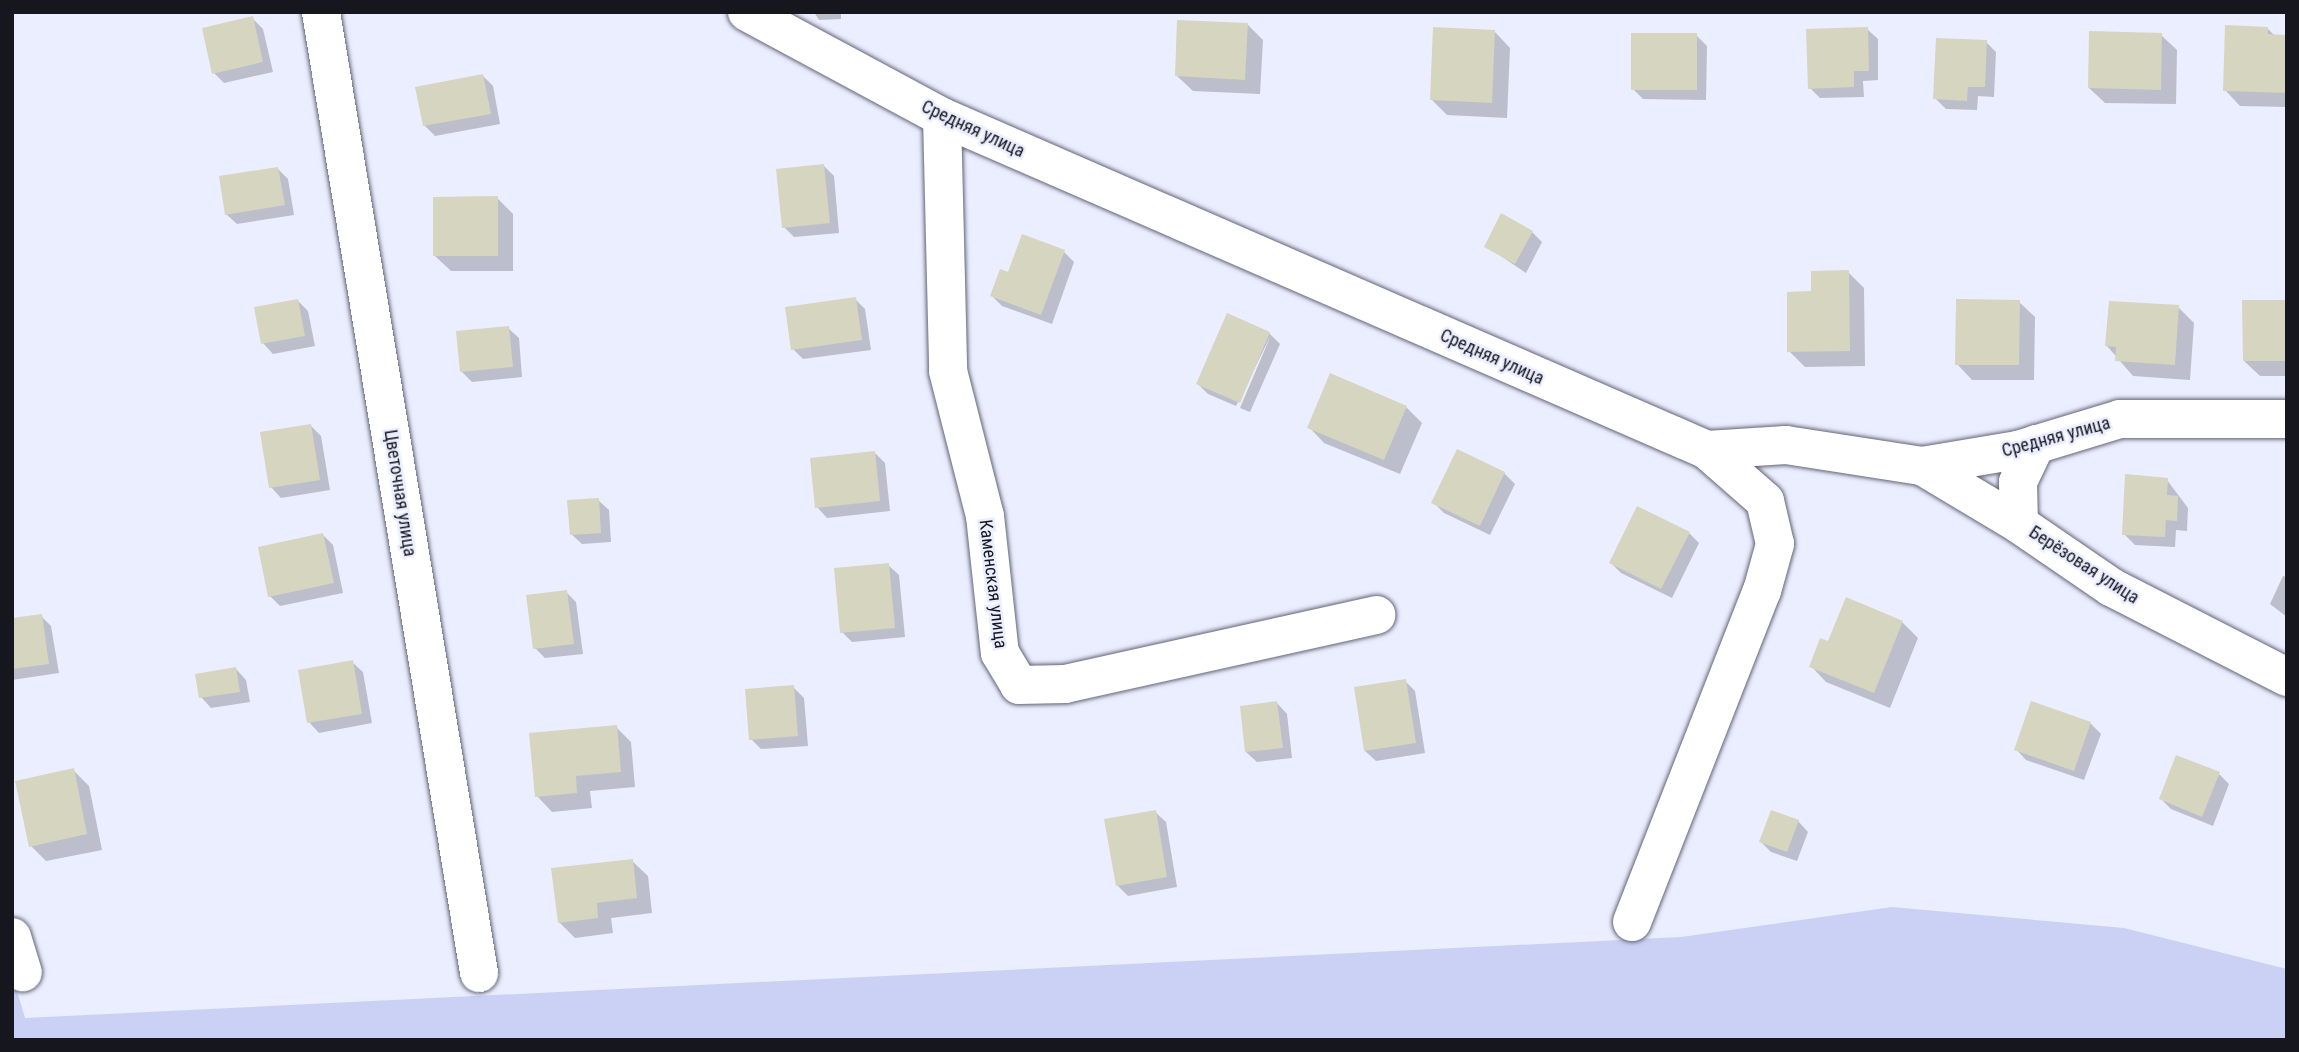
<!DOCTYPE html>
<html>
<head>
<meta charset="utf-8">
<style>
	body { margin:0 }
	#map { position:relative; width:2299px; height:1052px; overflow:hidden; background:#ebeeff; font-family:"Roboto Condensed",sans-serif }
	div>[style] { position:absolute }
	.green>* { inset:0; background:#cad1f5 }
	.shadow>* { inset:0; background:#0003 }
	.building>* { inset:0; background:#d5d5c0 }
	.roads { filter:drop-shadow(0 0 2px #626577) drop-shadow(0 0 2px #626577) }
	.minor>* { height:38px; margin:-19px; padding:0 19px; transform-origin:19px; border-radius:19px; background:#fff }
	span { translate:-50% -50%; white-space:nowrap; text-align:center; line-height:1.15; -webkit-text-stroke:5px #ebeeff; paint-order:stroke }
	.street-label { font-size:18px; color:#16171e }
	.frame { position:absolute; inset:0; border:14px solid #16171e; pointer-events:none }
</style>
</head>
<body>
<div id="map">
	<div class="green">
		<i style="clip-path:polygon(1892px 907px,2124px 928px,2287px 969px,2287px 1040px,12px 1040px,12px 974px,25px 1018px,1681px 937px)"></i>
	</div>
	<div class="shadow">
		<i style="clip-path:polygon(814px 12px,841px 12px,841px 19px,819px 20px)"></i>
		<i style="clip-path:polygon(252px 18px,263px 29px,273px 72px,224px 83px,214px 73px)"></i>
		<i style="clip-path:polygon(1247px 24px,1263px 40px,1260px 94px,1193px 91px,1177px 76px)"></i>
		<i style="clip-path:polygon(2267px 28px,2275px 36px,2287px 36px,2287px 107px,2240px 106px,2225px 90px)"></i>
		<i style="clip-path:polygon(1867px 29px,1878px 39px,1878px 80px,1863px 81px,1864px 97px,1820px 98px,1810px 88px)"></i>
		<i style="clip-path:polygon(1495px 32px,1510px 48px,1507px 118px,1447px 115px,1432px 100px)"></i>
		<i style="clip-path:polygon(1696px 35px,1707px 46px,1706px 100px,1643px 99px,1633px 89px)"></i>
		<i style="clip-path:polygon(2161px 35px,2177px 50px,2176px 104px,2105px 103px,2089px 88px)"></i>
		<i style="clip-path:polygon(1986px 42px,1996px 52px,1994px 97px,1978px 96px,1977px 110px,1946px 109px,1935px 98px)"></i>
		<i style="clip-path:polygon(483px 76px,493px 86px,500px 124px,435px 136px,424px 125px)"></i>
		<i style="clip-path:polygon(824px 166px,834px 176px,839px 233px,794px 237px,784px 227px)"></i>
		<i style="clip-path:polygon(277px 168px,288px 179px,294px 215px,237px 224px,226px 214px)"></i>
		<i style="clip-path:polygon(497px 198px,513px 214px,513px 271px,451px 271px,435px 256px)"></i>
		<i style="clip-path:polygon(1532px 232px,1542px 242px,1526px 273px,1486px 246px)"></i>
		<i style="clip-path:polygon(1064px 252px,1074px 262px,1052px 324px,1002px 306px,992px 296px,1009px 274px)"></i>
		<i style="clip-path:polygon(1848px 272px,1864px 288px,1865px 366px,1805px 367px,1789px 351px,1813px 293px)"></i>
		<i style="clip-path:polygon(855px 299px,865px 309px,871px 350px,803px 359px,793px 349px)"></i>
		<i style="clip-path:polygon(298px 301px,308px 311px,315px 346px,273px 354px,263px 343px)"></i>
		<i style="clip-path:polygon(2019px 302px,2035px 317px,2034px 380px,1972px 380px,1957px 364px)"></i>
		<i style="clip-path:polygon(2287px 302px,2287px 376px,2260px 376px,2244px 361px)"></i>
		<i style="clip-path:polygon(2178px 307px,2194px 323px,2190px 380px,2133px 376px,2107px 346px)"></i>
		<i style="clip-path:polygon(508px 328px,519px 338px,522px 377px,472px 382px,462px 372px)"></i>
		<i style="clip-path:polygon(1269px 333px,1280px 344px,1250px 412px,1240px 408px,1271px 335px,1236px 406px,1208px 394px,1198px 384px)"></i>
		<i style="clip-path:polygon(1406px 407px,1422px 423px,1400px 474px,1324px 443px,1309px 427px)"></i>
		<i style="clip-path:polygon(311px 426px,321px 436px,330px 490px,281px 498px,271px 487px)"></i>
		<i style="clip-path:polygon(1458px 451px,1504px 473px,1515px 484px,1490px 535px,1444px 513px,1434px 503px)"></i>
		<i style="clip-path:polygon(875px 453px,885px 463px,890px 511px,827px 518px,817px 507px)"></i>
		<i style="clip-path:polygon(2167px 480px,2188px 508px,2187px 531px,2176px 530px,2175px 547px,2135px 545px,2124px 534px)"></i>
		<i style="clip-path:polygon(598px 500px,609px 510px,611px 542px,582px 544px,571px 534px)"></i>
		<i style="clip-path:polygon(1689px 533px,1699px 543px,1672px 598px,1621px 573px,1611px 563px)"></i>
		<i style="clip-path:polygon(323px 535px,333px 545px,343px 593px,280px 606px,270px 596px)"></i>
		<i style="clip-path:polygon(888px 565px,899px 575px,905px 637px,852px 642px,842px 632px)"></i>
		<i style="clip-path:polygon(2283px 576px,2287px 577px,2287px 617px,2270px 604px)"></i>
		<i style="clip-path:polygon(566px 592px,576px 602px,583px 654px,545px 658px,535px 648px)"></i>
		<i style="clip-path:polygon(41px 616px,51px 626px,59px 673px,12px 680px,12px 620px)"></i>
		<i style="clip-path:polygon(1902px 622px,1918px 638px,1890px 708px,1826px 682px,1811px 666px,1829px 643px)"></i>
		<i style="clip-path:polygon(352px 662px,363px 672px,372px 723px,319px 733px,309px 722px)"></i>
		<i style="clip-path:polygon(236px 669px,246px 680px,250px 702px,211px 708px,201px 697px)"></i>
		<i style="clip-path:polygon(1405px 681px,1415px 691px,1425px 753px,1376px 761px,1365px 751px)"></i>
		<i style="clip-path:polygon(793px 687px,804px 698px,808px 746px,761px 749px,751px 739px)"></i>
		<i style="clip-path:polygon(1277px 703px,1287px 714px,1292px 758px,1257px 762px,1246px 752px)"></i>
		<i style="clip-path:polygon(2090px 723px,2101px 734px,2084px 780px,2026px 760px,2016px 749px)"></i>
		<i style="clip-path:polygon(616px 727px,631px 742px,635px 787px,590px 791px,592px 808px,552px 812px,537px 796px)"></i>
		<i style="clip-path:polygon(73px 770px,89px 786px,102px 850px,46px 861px,31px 846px)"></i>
		<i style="clip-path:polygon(2219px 774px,2229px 784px,2213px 826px,2171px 809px,2161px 799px)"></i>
		<i style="clip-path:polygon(1155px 812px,1166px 822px,1177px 887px,1128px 896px,1117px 885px)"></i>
		<i style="clip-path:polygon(1798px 821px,1808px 832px,1797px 861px,1771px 852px,1761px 842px)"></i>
		<i style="clip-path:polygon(632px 861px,648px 876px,652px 913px,611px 918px,613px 933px,575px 938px,559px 922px)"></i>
	</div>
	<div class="building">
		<i style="clip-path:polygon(253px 16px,263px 62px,212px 74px,202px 28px)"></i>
		<i style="clip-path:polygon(1177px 20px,1248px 23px,1245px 80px,1175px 76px)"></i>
		<i style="clip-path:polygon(2225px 25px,2268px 27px,2268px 34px,2287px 35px,2287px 93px,2223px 91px)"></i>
		<i style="clip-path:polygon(1433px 27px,1495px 30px,1492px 103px,1430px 100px)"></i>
		<i style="clip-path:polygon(1868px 27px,1869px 71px,1854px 71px,1854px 87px,1808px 89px,1806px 29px)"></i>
		<i style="clip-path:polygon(2089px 31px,2162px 33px,2161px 90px,2088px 88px)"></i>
		<i style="clip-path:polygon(1631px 33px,1697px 33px,1697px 90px,1631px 90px)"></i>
		<i style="clip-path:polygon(1936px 38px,1987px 40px,1985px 87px,1968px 87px,1967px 101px,1933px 99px)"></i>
		<i style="clip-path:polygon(483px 74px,491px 114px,423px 126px,415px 87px)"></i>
		<i style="clip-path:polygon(824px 164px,830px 223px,782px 228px,776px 169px)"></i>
		<i style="clip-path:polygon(278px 167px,285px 205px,225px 215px,219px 176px)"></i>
		<i style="clip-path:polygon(498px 196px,498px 256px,433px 256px,433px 197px)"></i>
		<i style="clip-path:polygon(1501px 213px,1533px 231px,1515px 264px,1484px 247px)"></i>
		<i style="clip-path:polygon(1022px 234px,1065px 250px,1041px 315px,990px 296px,1000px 269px,1008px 272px)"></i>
		<i style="clip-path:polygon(1849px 270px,1850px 351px,1787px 352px,1787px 292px,1811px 291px,1811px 271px)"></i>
		<i style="clip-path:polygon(856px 297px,862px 340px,791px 350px,785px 307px)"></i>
		<i style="clip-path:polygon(298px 299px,305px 336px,261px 344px,254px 307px)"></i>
		<i style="clip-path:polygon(1956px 299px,2020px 300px,2019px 365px,1955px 365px)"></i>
		<i style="clip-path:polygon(2242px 300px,2287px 300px,2287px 361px,2243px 361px)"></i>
		<i style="clip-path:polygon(2109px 301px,2179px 305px,2175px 365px,2115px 361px,2116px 347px,2105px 346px)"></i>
		<i style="clip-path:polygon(1227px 313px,1270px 332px,1240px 403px,1196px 384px)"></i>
		<i style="clip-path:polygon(509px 326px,513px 367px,460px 372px,456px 331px)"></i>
		<i style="clip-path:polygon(1330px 373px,1407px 406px,1384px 460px,1307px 428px)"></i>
		<i style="clip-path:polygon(311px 424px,320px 480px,269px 488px,260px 432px)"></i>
		<i style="clip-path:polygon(1457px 449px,1505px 472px,1480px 526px,1431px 503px)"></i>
		<i style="clip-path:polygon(875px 451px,880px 501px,815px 508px,810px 458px)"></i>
		<i style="clip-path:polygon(2125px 474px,2168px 478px,2167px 495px,2178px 496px,2177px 521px,2166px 520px,2165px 537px,2122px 535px)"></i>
		<i style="clip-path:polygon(599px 498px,601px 533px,570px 535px,567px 500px)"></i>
		<i style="clip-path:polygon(1637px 506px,1690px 532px,1661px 589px,1609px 563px)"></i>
		<i style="clip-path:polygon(323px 533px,334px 583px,268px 597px,258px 547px)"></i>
		<i style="clip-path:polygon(889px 563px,895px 628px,840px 633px,834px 568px)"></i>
		<i style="clip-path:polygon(567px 590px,574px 644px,533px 649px,526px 595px)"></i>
		<i style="clip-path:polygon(1846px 597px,1903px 621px,1874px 693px,1809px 667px,1820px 638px,1828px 641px)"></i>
		<i style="clip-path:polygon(42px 614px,49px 664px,12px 669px,12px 618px)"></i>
		<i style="clip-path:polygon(353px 660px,362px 714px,307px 723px,298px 670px)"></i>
		<i style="clip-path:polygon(236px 667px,240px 692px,199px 698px,195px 674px)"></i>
		<i style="clip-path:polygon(1406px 679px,1416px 743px,1364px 751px,1354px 687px)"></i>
		<i style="clip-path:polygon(794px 685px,798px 736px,749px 740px,745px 689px)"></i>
		<i style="clip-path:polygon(1277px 701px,1283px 748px,1245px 752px,1240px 706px)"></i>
		<i style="clip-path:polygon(2031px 701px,2091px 722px,2074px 771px,2014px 750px)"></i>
		<i style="clip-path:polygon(617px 725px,621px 772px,576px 776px,577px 793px,535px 797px,529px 733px)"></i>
		<i style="clip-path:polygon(2176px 755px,2220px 772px,2202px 817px,2159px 799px)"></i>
		<i style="clip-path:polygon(74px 768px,87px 834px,29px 847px,15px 781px)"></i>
		<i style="clip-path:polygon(1156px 810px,1167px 877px,1116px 886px,1104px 819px)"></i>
		<i style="clip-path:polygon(1771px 810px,1799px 820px,1787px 852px,1759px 842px)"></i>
		<i style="clip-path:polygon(633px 859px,637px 898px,597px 903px,598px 918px,558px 923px,551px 868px)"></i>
	</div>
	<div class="roads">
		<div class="minor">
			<i style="left:321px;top:12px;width:974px;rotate:80.66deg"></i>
			<i style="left:747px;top:12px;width:221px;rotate:28.3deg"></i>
			<i style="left:942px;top:117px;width:834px;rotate:23.52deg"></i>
			<i style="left:1707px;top:450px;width:79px;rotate:-3.6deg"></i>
			<i style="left:1786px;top:445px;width:138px;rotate:8.8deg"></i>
			<i style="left:1922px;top:466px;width:97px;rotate:-9.5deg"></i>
			<i style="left:2018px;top:450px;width:107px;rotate:-16.9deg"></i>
			<i style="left:2120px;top:419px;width:167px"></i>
			<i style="left:942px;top:117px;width:254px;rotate:88.6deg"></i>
			<i style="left:948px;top:371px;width:150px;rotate:75.7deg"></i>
			<i style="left:985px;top:516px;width:138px;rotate:83.8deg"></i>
			<i style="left:1000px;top:653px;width:37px;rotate:59deg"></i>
			<i style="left:1019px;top:685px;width:46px;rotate:-1.2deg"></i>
			<i style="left:1065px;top:684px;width:319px;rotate:-12.5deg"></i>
			<i style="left:1922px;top:466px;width:113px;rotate:30.9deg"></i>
			<i style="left:2019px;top:524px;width:112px;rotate:34.4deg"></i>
			<i style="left:2111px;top:587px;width:198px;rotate:27.1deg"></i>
			<i style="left:2019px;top:524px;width:42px;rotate:-91.4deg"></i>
			<i style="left:2018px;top:482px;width:42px;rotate:-64.7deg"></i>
			<i style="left:1632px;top:922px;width:356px;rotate:-68.6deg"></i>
			<i style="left:1762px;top:591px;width:49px;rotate:-74.5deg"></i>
			<i style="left:1775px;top:544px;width:44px;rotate:-103.1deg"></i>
			<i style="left:1765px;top:501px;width:77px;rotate:-138.7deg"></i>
			<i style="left:12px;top:937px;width:37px;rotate:73deg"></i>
		</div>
	</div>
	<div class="street-label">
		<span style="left:973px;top:129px;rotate:25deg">Средняя улица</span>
		<span style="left:1492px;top:357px;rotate:24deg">Средняя улица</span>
		<span style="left:2056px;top:437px;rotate:-15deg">Средняя улица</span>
		<span style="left:400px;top:493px;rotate:81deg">Цветочная улица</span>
		<span style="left:2084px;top:565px;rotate:33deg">Берёзовая улица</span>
		<span style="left:993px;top:584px;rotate:83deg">Каменская улица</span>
	</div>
	<div class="frame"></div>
</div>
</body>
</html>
